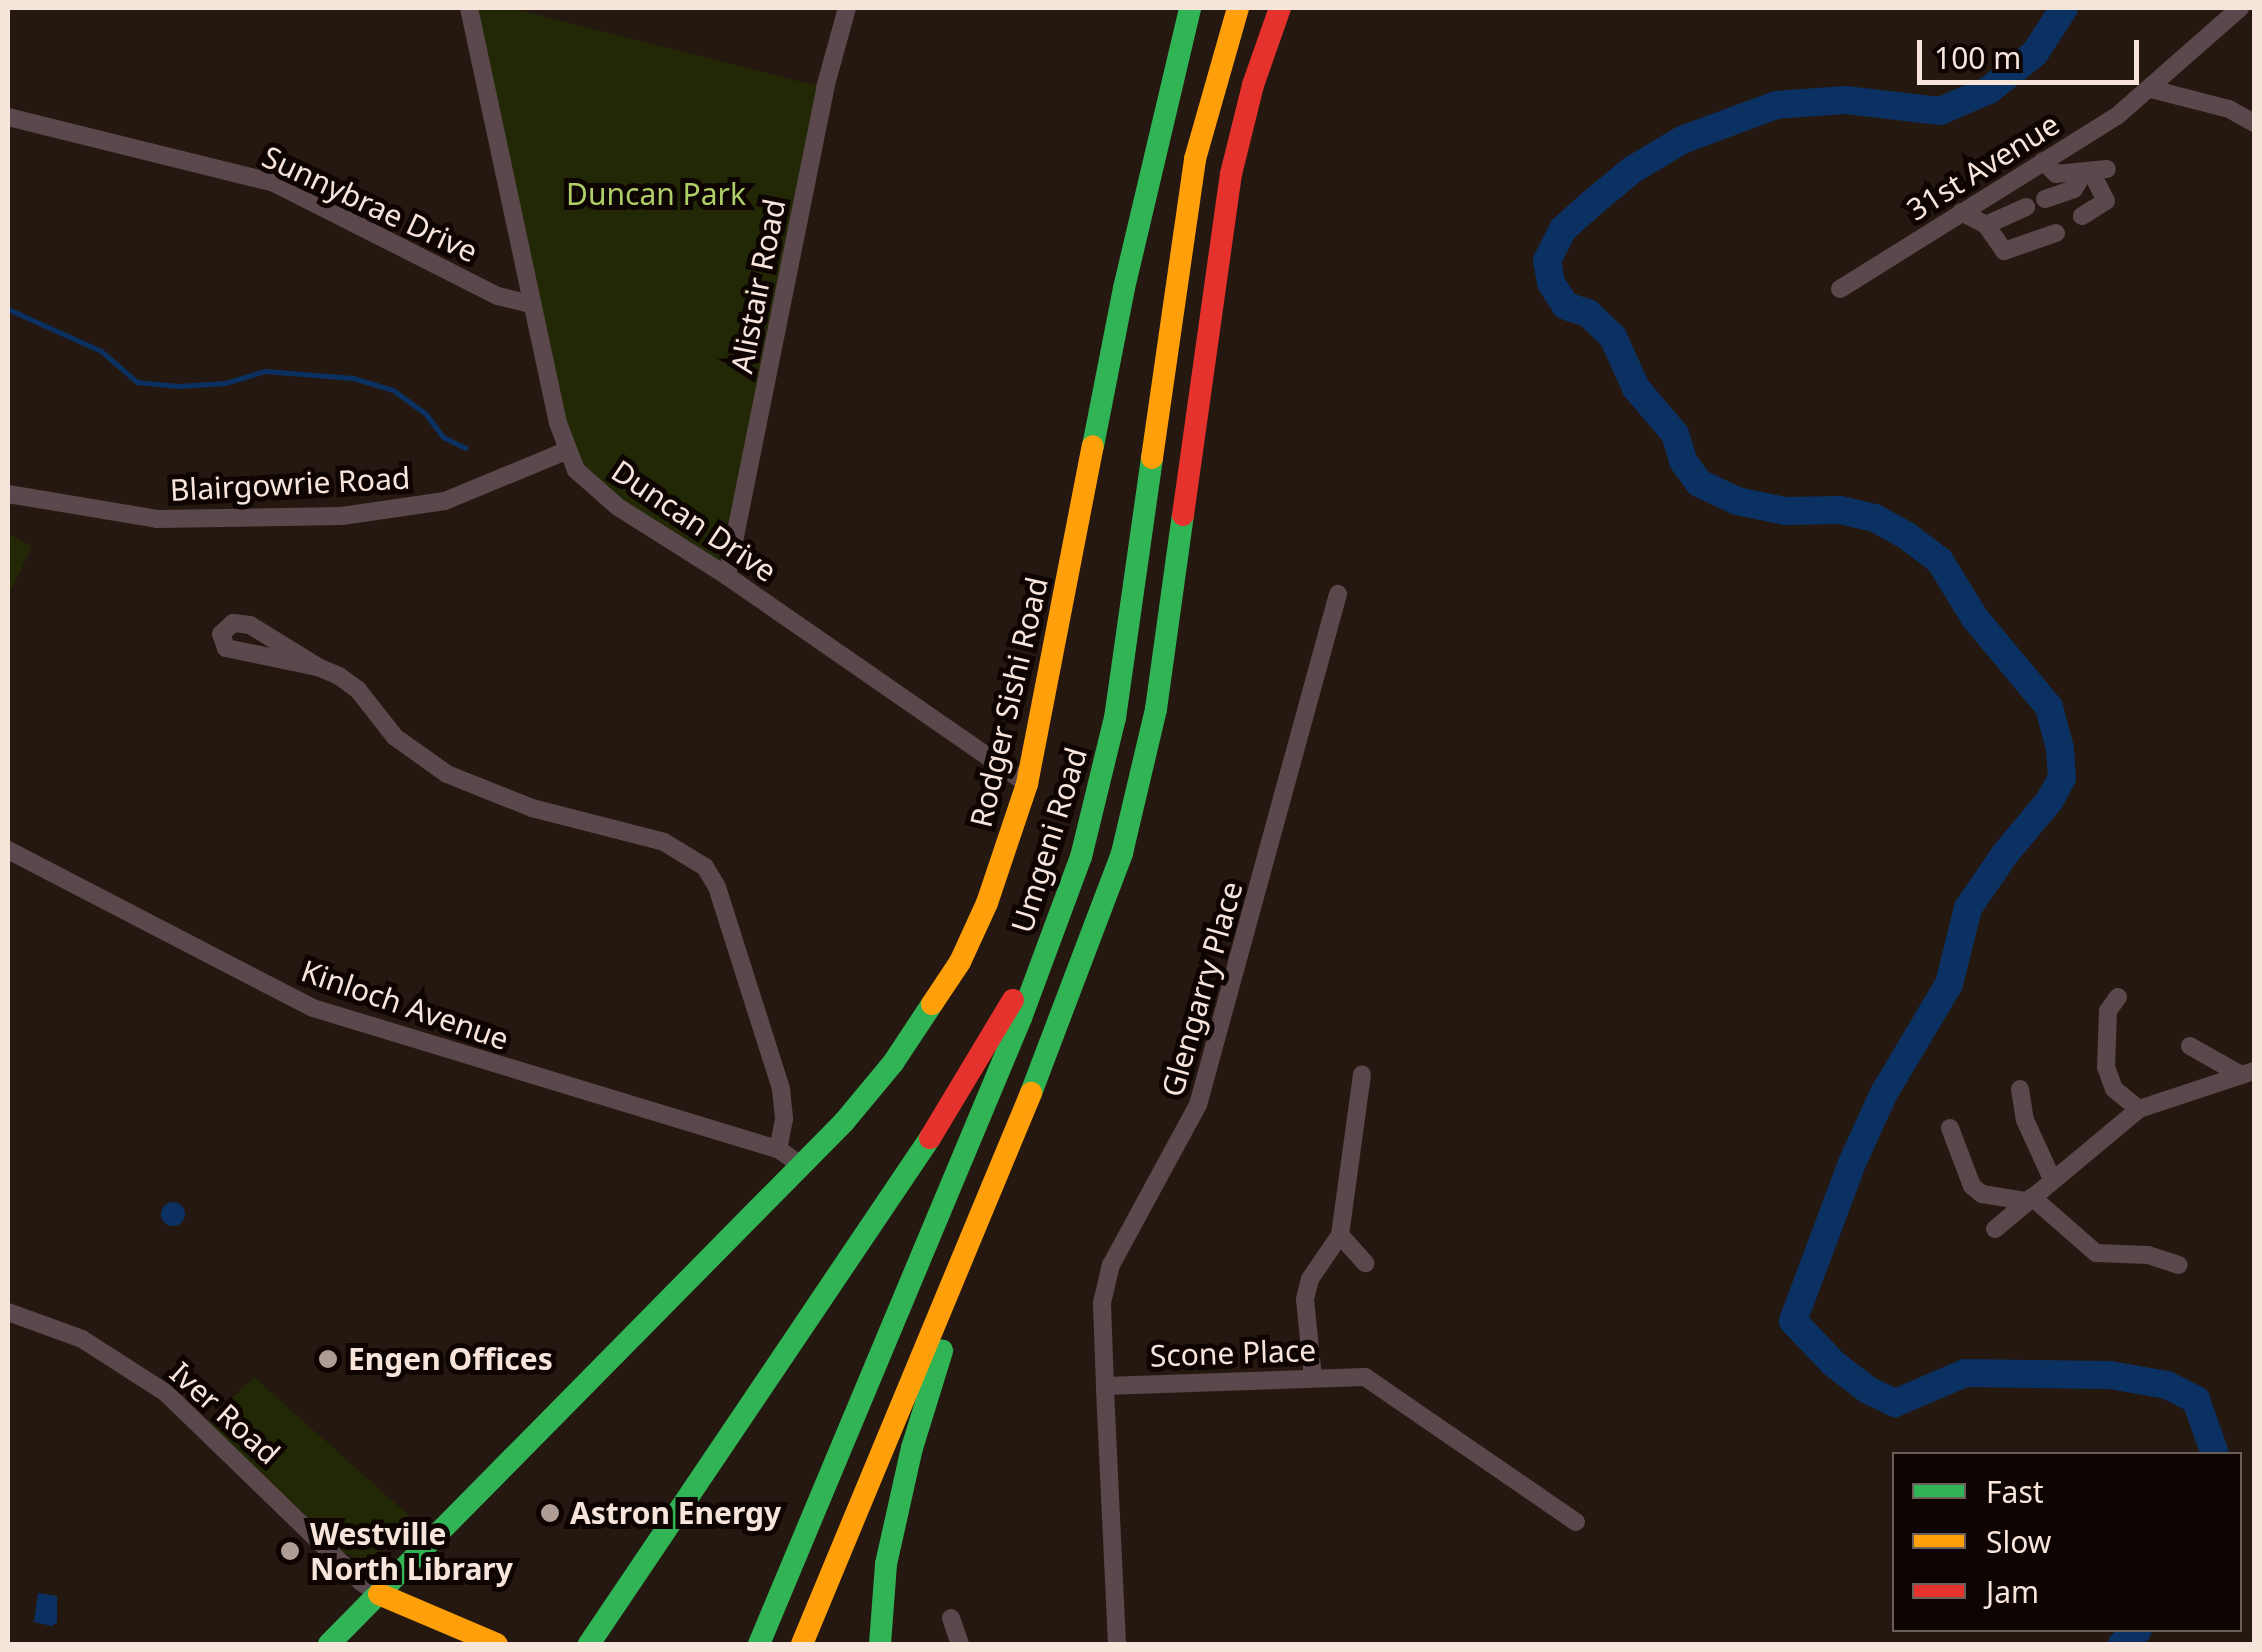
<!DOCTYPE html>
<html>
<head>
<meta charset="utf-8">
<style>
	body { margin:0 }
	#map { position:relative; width:2262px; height:1652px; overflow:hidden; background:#251810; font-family:"Noto Sans",sans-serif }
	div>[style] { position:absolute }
	.green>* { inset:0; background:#222806 }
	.water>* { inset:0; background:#0b3162 }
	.round { border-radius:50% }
	.stream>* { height:5px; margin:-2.5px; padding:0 2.5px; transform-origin:2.5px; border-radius:2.5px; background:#0b3162 }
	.river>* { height:28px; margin:-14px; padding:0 14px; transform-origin:14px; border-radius:14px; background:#0b3162 }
	.street>* { height:18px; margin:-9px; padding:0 9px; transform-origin:9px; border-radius:9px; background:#5a484d }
	.fast>* { height:22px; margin:-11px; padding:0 11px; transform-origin:11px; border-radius:11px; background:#30b455 }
	.slow>* { height:22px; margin:-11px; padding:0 11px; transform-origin:11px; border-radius:11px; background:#ff9f0a }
	.jam>* { height:22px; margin:-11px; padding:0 11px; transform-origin:11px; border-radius:11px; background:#e5322d }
	.dots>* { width:28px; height:28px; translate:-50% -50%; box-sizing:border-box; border:5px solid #0e0502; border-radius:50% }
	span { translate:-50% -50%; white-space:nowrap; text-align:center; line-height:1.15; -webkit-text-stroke:10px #0e0502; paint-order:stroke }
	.street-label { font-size:30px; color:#f7e5dc }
	.park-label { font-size:30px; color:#afce67 }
	.poi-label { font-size:30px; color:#f7e5dc; font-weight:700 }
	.left { translate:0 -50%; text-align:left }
	.frame { position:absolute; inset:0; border:10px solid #f7e5dc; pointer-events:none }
	.legend { position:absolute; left:1892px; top:1452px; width:350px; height:180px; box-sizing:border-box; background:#0e0502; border:2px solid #6b5f59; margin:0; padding:12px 18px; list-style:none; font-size:30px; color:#f7e5dc }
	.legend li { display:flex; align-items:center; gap:20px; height:50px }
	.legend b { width:50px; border:2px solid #6b5f59 }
	.scale { position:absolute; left:1917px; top:40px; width:222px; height:45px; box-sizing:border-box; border:5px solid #f7e5dc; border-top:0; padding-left:12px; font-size:30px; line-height:35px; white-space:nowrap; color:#f7e5dc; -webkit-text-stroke:8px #0e0502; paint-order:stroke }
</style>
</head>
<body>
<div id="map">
	<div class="green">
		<i style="clip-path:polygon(469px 8px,511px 8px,825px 88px,727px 576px,597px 492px,566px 451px)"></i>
		<i style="clip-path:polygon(8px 534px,32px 546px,8px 596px)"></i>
		<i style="clip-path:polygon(254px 1377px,413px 1519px,366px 1562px,322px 1543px,203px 1426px)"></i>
	</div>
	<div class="water">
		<i class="round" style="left:161px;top:1202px;width:24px;height:24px"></i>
		<i style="clip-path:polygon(38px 1593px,57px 1596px,57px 1622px,52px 1626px,34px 1622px)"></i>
	</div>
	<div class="stream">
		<i style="left:8px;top:309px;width:102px;rotate:24.3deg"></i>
		<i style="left:101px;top:351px;width:48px;rotate:40.7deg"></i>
		<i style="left:137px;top:382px;width:41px;rotate:5.6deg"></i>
		<i style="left:178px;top:386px;width:47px;rotate:-3.7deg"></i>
		<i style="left:225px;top:383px;width:42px;rotate:-16.7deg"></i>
		<i style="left:265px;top:371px;width:88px;rotate:4.5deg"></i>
		<i style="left:353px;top:378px;width:42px;rotate:16.7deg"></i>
		<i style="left:393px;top:390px;width:39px;rotate:36deg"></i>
		<i style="left:425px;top:413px;width:30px;rotate:53deg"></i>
		<i style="left:443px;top:437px;width:25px;rotate:26deg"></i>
	</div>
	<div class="river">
		<i style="left:2064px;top:8px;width:54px;rotate:122.8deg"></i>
		<i style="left:2035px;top:53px;width:59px;rotate:141.2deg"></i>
		<i style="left:1989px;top:90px;width:53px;rotate:156.8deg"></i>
		<i style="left:1940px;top:111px;width:96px;rotate:-173.4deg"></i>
		<i style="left:1845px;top:100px;width:69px;rotate:175.9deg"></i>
		<i style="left:1776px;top:105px;width:100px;rotate:159.6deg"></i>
		<i style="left:1682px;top:140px;width:58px;rotate:149deg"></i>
		<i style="left:1632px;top:170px;width:52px;rotate:140.5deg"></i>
		<i style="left:1592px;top:203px;width:39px;rotate:138deg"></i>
		<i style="left:1563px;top:229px;width:35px;rotate:117deg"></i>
		<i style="left:1547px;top:260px;width:23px;rotate:80deg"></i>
		<i style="left:1551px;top:283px;width:27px;rotate:57deg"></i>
		<i style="left:1566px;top:306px;width:23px;rotate:18deg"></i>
		<i style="left:1588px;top:313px;width:35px;rotate:44deg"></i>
		<i style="left:1613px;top:337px;width:56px;rotate:65.7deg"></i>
		<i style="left:1636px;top:388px;width:60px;rotate:49.7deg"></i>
		<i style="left:1675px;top:434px;width:28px;rotate:73deg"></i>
		<i style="left:1683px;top:461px;width:27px;rotate:54deg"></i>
		<i style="left:1699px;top:483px;width:42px;rotate:25.3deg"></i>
		<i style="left:1737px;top:501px;width:49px;rotate:11.8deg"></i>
		<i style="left:1785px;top:511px;width:55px;rotate:-1deg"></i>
		<i style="left:1840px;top:510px;width:36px;rotate:13deg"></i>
		<i style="left:1875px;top:518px;width:37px;rotate:29deg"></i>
		<i style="left:1907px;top:536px;width:41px;rotate:37.1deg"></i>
		<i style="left:1940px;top:561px;width:66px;rotate:58.7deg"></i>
		<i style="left:1974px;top:617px;width:117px;rotate:50.2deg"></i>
		<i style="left:2049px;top:707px;width:43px;rotate:75.3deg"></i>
		<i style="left:2060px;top:749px;width:29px;rotate:86deg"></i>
		<i style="left:2062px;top:778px;width:25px;rotate:119deg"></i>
		<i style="left:2050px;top:800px;width:70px;rotate:129.8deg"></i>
		<i style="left:2005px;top:854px;width:65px;rotate:124.4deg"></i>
		<i style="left:1968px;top:908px;width:78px;rotate:104deg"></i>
		<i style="left:1949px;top:984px;width:127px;rotate:120.8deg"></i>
		<i style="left:1884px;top:1093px;width:77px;rotate:114.6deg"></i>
		<i style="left:1852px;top:1163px;width:169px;rotate:110.5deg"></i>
		<i style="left:1793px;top:1321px;width:59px;rotate:46.4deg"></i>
		<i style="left:1834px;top:1364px;width:43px;rotate:37.4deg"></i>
		<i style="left:1868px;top:1390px;width:30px;rotate:26deg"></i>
		<i style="left:1895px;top:1403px;width:76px;rotate:-23.2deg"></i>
		<i style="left:1965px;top:1373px;width:145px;rotate:0.8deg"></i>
		<i style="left:2110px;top:1375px;width:58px;rotate:10deg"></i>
		<i style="left:2167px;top:1385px;width:33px;rotate:27deg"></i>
		<i style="left:2196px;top:1400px;width:57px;rotate:70.6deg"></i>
		<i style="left:2122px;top:1644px;width:21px;rotate:-41deg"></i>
	</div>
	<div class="street">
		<i style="left:469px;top:8px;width:424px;rotate:77.9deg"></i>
		<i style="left:558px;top:423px;width:50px;rotate:69deg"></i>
		<i style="left:576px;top:470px;width:56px;rotate:41.4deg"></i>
		<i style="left:618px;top:507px;width:129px;rotate:32.3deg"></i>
		<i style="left:727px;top:576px;width:365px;rotate:34.7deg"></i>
		<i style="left:2151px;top:89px;width:81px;rotate:14.4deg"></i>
		<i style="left:2229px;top:109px;width:29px;rotate:29deg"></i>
		<i style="left:8px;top:117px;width:274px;rotate:13.9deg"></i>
		<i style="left:274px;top:183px;width:251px;rotate:26.8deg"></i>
		<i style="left:498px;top:296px;width:34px;rotate:14deg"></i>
		<i style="left:2043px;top:161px;width:18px;rotate:45deg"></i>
		<i style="left:2056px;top:174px;width:51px;rotate:-5.6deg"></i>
		<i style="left:2045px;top:199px;width:31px;rotate:-19deg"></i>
		<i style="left:2074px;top:189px;width:17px;rotate:-59deg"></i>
		<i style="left:1961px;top:212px;width:28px;rotate:27deg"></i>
		<i style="left:1986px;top:225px;width:32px;rotate:55deg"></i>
		<i style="left:2004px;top:251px;width:55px;rotate:-19.1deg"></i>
		<i style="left:2082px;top:216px;width:28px;rotate:-32deg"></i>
		<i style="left:2106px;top:201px;width:31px;rotate:-117deg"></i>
		<i style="left:1986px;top:225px;width:44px;rotate:-24.2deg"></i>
		<i style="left:1840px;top:289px;width:327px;rotate:-32deg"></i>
		<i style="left:2117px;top:116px;width:164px;rotate:-41.3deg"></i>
		<i style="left:8px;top:494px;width:151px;rotate:9.5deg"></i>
		<i style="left:157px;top:519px;width:185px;rotate:-0.9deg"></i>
		<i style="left:342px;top:516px;width:104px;rotate:-8.3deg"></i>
		<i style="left:445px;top:501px;width:131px;rotate:-22.5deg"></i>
		<i style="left:727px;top:576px;width:498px;rotate:-78.6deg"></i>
		<i style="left:825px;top:88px;width:83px;rotate:-74.6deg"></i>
		<i style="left:318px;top:667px;width:80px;rotate:-148.3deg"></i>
		<i style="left:250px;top:625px;width:17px;rotate:-173deg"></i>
		<i style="left:233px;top:623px;width:16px;rotate:137deg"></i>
		<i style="left:221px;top:634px;width:15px;rotate:70deg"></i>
		<i style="left:226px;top:648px;width:94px;rotate:11.7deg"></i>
		<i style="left:318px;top:667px;width:23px;rotate:23deg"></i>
		<i style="left:339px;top:676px;width:24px;rotate:36deg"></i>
		<i style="left:358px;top:690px;width:60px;rotate:51.8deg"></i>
		<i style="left:395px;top:737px;width:64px;rotate:35.4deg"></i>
		<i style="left:447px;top:774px;width:92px;rotate:21.8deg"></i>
		<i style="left:532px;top:808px;width:136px;rotate:14.4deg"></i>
		<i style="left:664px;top:842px;width:48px;rotate:31.4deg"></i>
		<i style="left:705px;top:867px;width:23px;rotate:59deg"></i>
		<i style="left:717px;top:887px;width:212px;rotate:72.4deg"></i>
		<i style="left:781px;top:1089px;width:30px;rotate:84deg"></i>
		<i style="left:784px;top:1119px;width:31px;rotate:101deg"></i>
		<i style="left:8px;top:850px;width:343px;rotate:27.4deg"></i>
		<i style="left:313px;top:1008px;width:486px;rotate:16.9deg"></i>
		<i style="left:778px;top:1149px;width:29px;rotate:35deg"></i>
		<i style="left:2118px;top:997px;width:17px;rotate:126deg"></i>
		<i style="left:2108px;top:1011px;width:56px;rotate:92deg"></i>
		<i style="left:2106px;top:1067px;width:23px;rotate:70deg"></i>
		<i style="left:2114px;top:1089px;width:32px;rotate:39deg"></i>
		<i style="left:2190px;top:1046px;width:59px;rotate:29.6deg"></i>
		<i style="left:2020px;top:1089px;width:31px;rotate:81deg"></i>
		<i style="left:2025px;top:1120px;width:65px;rotate:65.4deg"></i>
		<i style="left:1950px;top:1128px;width:62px;rotate:69.2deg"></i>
		<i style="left:1972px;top:1186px;width:13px;rotate:39deg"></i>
		<i style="left:1982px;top:1194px;width:45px;rotate:9deg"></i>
		<i style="left:2032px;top:1197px;width:85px;rotate:41.2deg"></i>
		<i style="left:2096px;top:1253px;width:52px;rotate:2.2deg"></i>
		<i style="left:2148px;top:1255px;width:32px;rotate:18deg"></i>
		<i style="left:1995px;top:1229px;width:187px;rotate:-39.8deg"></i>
		<i style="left:2139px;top:1109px;width:121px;rotate:-18.3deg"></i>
		<i style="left:1340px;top:1235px;width:38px;rotate:48deg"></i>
		<i style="left:8px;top:1312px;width:79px;rotate:20deg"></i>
		<i style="left:82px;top:1339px;width:100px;rotate:32.7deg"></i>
		<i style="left:166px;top:1393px;width:272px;rotate:44.1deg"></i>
		<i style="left:361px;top:1582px;width:22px;rotate:34deg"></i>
		<i style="left:1313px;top:1378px;width:79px;rotate:-95.8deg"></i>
		<i style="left:1305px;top:1299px;width:21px;rotate:-76deg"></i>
		<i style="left:1310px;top:1279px;width:53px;rotate:-55.7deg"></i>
		<i style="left:1340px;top:1235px;width:162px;rotate:-82.2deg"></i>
		<i style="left:1105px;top:1386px;width:83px;rotate:-92.1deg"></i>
		<i style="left:1102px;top:1303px;width:39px;rotate:-77deg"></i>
		<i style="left:1111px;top:1265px;width:182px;rotate:-61.5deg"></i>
		<i style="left:1198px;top:1105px;width:530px;rotate:-74.68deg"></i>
		<i style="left:951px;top:1618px;width:28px;rotate:71deg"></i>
		<i style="left:1117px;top:1644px;width:258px;rotate:-92.7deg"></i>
		<i style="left:1105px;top:1386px;width:260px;rotate:-2deg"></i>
		<i style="left:1365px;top:1377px;width:256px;rotate:34.5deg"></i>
	</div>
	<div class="fast">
		<i style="left:1093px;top:446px;width:161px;rotate:-78.9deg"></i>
		<i style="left:1124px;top:288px;width:288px;rotate:-76.7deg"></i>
		<i style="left:1031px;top:1093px;width:257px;rotate:-69.2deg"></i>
		<i style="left:1122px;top:853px;width:148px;rotate:-76.7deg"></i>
		<i style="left:1156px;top:709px;width:196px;rotate:-82.1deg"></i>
		<i style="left:329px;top:1644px;width:733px;rotate:-45.39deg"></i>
		<i style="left:844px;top:1122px;width:77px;rotate:-50.3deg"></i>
		<i style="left:893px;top:1063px;width:71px;rotate:-56.5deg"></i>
		<i style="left:589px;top:1644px;width:610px;rotate:-56.02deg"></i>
		<i style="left:759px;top:1644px;width:679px;rotate:-67.29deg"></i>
		<i style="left:1021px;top:1018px;width:172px;rotate:-69.6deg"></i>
		<i style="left:1081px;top:857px;width:143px;rotate:-76.3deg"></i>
		<i style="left:1115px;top:718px;width:263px;rotate:-81.9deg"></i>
		<i style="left:880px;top:1644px;width:80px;rotate:-85.7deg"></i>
		<i style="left:886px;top:1564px;width:119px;rotate:-77.4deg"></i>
		<i style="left:912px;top:1448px;width:102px;rotate:-72.8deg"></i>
	</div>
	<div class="slow">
		<i style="left:1152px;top:458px;width:302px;rotate:-81.8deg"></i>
		<i style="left:1195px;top:159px;width:157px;rotate:-74.1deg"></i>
		<i style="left:932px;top:1004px;width:50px;rotate:-56.3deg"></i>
		<i style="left:960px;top:962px;width:65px;rotate:-65.4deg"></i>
		<i style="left:987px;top:903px;width:126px;rotate:-71.4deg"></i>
		<i style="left:1027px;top:784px;width:344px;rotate:-79deg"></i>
		<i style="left:379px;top:1594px;width:128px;rotate:23deg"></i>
		<i style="left:802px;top:1644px;width:597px;rotate:-67.43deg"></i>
	</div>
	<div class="jam">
		<i style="left:1183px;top:515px;width:344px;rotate:-82deg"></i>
		<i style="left:1231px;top:174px;width:92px;rotate:-76.1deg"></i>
		<i style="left:1253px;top:85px;width:82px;rotate:-70.7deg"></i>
		<i style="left:930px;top:1138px;width:161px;rotate:-59deg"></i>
	</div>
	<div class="dots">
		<i style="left:328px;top:1359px;background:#ae9d95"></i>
		<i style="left:550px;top:1513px;background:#ae9d95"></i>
		<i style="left:290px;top:1551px;background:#ae9d95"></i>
	</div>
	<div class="street-label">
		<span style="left:1983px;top:167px;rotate:-32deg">31st Avenue</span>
		<span style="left:370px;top:204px;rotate:25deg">Sunnybrae Drive</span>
		<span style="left:758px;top:286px;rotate:-79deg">Alistair Road</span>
		<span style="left:290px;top:484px;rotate:-3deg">Blairgowrie Road</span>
		<span style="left:694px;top:521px;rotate:34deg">Duncan Drive</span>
		<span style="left:1009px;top:702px;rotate:-77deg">Rodger Sishi Road</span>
		<span style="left:1049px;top:840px;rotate:-73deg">Umgeni Road</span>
		<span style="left:1202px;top:989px;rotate:-74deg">Glengarry Place</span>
		<span style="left:405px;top:1005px;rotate:19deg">Kinloch Avenue</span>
		<span style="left:1233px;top:1353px;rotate:-2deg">Scone Place</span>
		<span style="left:225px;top:1413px;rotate:42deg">Iver Road</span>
	</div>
	<div class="park-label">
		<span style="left:656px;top:194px">Duncan Park</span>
	</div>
	<div class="poi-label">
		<span class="left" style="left:348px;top:1359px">Engen Offices</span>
		<span class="left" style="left:570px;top:1513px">Astron Energy</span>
		<span class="left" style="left:310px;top:1551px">Westville<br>North Library</span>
	</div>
	<div class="frame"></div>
	<ul class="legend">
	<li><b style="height:12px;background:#30b455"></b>Fast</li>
	<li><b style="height:12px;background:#ff9f0a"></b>Slow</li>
	<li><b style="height:12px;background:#e5322d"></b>Jam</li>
	</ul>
	<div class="scale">100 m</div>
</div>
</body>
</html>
